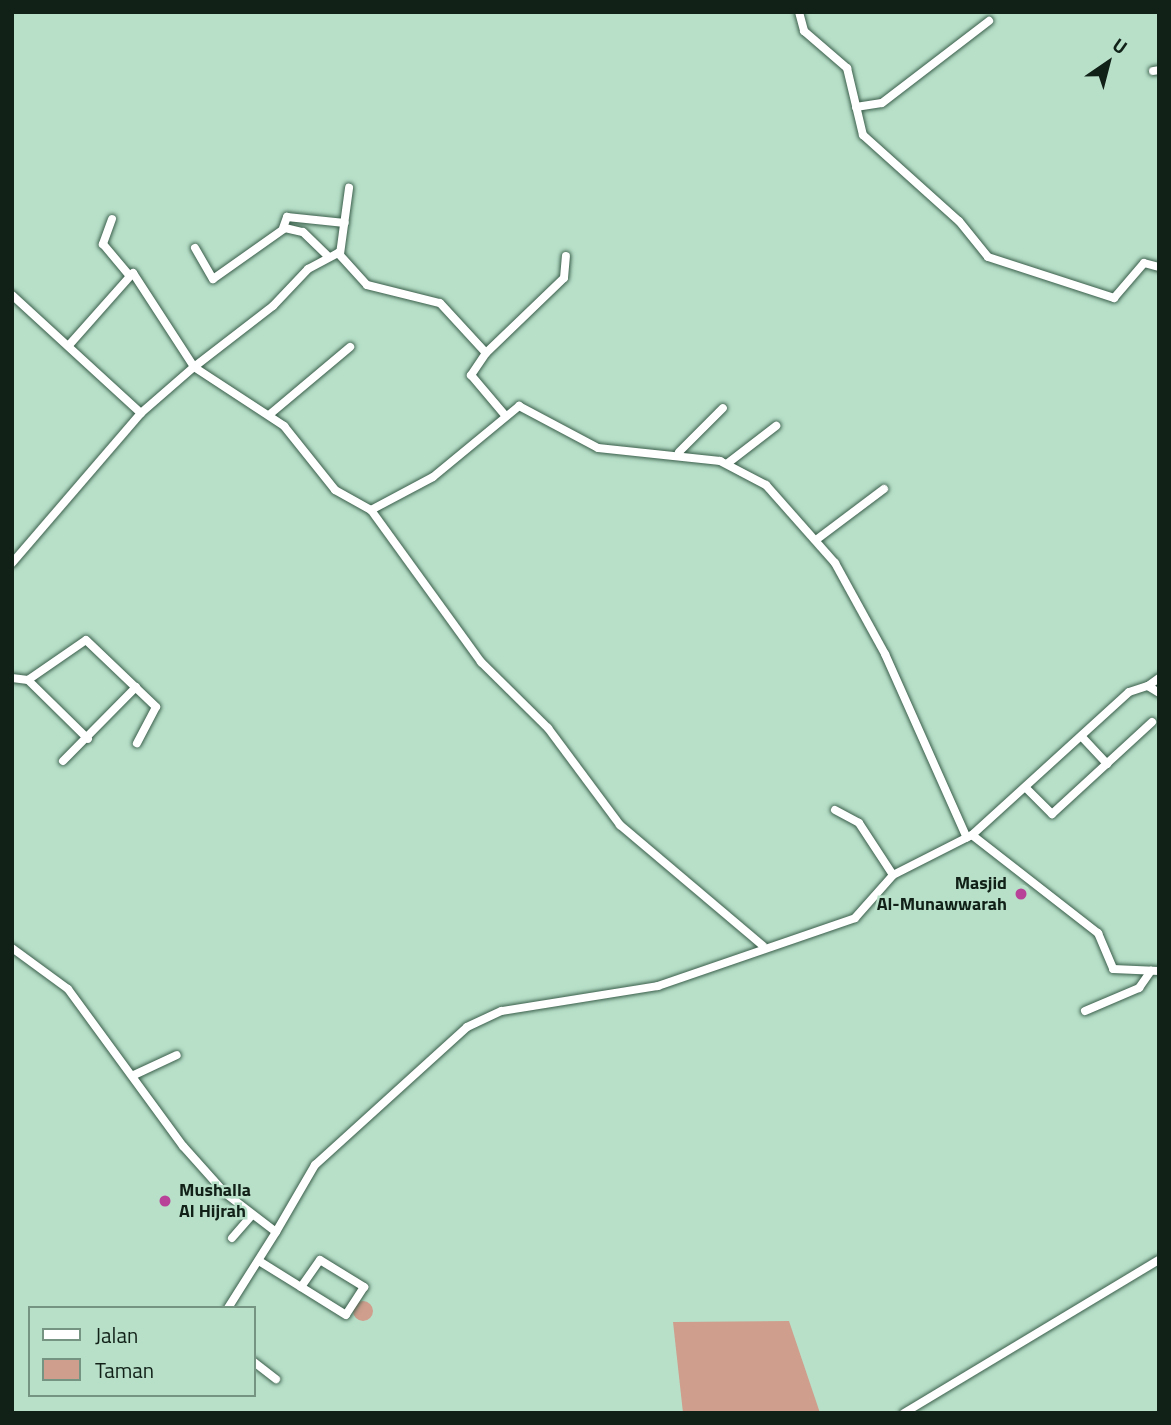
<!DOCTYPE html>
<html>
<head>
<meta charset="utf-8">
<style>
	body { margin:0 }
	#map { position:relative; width:1171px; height:1425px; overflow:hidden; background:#b8e0c9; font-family:"Titillium Web",sans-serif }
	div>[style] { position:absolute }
	.green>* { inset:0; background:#cf9e8d }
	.round { border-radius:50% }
	.roads { filter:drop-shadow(0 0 2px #3a5e4b) drop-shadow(0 0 2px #3a5e4b) }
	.minor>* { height:8px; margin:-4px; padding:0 4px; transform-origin:4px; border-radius:4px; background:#fff }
	.dots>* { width:19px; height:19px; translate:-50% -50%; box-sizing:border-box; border:4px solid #b8e0c9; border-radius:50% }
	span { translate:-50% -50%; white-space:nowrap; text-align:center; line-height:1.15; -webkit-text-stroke:5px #b8e0c9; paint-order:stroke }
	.poi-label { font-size:18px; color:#112118; font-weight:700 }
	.right { translate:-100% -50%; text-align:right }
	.left { translate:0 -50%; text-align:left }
	.frame { position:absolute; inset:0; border:14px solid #112118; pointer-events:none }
	.legend { position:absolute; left:28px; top:1306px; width:228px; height:91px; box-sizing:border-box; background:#b8e0c9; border:2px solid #759482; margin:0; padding:9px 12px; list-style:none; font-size:21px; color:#112118 }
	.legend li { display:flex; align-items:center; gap:14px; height:35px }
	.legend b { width:35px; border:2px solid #759482 }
	.north { position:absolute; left:1073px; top:28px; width:70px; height:70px; -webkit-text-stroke:5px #b8e0c9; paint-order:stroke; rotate:35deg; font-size:19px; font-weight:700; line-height:28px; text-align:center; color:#112118 }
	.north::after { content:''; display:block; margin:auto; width:24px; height:32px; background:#112118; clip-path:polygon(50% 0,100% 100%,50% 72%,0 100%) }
</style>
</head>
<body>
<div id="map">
	<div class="green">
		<i class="round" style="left:353px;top:1301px;width:20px;height:20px"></i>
		<i style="clip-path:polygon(789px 1321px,820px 1413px,683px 1413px,673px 1322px)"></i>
	</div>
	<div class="roads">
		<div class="minor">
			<i style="left:799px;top:12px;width:20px;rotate:75deg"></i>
			<i style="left:804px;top:31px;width:57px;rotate:40.7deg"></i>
			<i style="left:847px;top:68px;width:69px;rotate:76.6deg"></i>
			<i style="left:863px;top:135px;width:129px;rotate:41.9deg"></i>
			<i style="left:959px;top:221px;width:46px;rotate:51.1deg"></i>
			<i style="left:988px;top:257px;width:133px;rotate:18deg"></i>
			<i style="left:1114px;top:298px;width:46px;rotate:-49.4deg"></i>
			<i style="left:1144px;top:263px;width:16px;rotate:15deg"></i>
			<i style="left:1153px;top:71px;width:6px;rotate:-9deg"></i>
			<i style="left:856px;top:107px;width:26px;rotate:-9deg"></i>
			<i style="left:882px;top:103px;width:135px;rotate:-37.5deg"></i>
			<i style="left:112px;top:219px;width:27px;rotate:110deg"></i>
			<i style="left:103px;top:244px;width:39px;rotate:50deg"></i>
			<i style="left:283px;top:228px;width:12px;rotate:-70deg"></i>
			<i style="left:287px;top:217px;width:58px;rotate:5.9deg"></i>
			<i style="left:195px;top:248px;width:36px;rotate:60deg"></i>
			<i style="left:213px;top:279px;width:88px;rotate:-35.3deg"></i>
			<i style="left:285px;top:228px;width:18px;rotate:13deg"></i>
			<i style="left:303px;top:232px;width:36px;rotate:44deg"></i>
			<i style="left:340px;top:254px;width:67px;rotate:-82.2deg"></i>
			<i style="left:12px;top:295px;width:175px;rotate:42.5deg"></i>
			<i style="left:70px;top:344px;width:95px;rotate:-48.4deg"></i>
			<i style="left:133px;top:273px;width:112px;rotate:57deg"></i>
			<i style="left:194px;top:367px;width:100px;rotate:-37.7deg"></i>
			<i style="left:273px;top:306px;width:51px;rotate:-46.6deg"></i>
			<i style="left:308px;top:269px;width:34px;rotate:-28deg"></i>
			<i style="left:338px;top:253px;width:43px;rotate:47.8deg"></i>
			<i style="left:367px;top:285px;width:75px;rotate:13.9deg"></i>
			<i style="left:440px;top:303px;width:68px;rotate:47.4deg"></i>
			<i style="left:486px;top:353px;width:27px;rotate:124deg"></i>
			<i style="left:471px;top:375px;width:51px;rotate:49.8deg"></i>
			<i style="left:486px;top:353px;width:108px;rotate:-43.9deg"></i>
			<i style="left:564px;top:278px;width:22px;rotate:-85deg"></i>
			<i style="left:269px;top:415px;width:106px;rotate:-40deg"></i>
			<i style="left:679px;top:452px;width:62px;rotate:-45deg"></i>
			<i style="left:728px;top:463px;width:61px;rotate:-37.6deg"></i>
			<i style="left:371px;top:510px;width:188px;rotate:54.1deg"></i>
			<i style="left:481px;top:662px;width:94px;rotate:44.6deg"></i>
			<i style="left:548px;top:728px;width:121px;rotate:53.4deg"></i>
			<i style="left:620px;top:825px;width:187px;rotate:40.2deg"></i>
			<i style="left:816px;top:540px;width:85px;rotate:-36.9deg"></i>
			<i style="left:12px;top:563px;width:198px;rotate:-49.3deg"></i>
			<i style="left:141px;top:413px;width:70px;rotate:-41deg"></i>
			<i style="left:194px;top:367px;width:108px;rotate:33.2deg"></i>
			<i style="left:284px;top:426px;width:82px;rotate:51.4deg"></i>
			<i style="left:335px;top:490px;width:41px;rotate:29.1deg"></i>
			<i style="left:371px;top:510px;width:70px;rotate:-28deg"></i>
			<i style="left:433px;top:477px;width:112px;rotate:-39.5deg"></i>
			<i style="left:519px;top:406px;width:89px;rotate:28deg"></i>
			<i style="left:598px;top:448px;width:123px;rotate:6.1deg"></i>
			<i style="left:720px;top:461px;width:52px;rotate:27.6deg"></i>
			<i style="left:766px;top:485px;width:104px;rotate:48.5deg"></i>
			<i style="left:835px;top:563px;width:104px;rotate:61.2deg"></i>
			<i style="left:885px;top:654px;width:201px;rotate:66deg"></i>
			<i style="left:12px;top:678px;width:16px;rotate:7deg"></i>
			<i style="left:28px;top:680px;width:70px;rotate:-34.6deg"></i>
			<i style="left:86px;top:640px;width:97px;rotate:43.7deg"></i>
			<i style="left:156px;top:707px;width:41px;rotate:117.8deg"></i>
			<i style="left:28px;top:680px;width:84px;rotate:44.5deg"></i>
			<i style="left:1148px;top:686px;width:14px;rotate:-36deg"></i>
			<i style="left:1082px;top:737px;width:37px;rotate:47deg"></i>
			<i style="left:63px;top:761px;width:104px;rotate:-45.4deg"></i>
			<i style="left:1026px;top:788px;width:37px;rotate:45deg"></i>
			<i style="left:1052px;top:814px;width:136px;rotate:-42.6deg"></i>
			<i style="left:835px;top:810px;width:27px;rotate:28deg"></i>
			<i style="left:859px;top:823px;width:62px;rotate:56.8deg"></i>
			<i style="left:972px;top:835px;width:160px;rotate:37.9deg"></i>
			<i style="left:1098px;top:933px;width:39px;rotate:67deg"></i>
			<i style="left:1113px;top:969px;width:46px;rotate:2.5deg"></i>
			<i style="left:12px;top:948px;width:69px;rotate:36.2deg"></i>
			<i style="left:68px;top:989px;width:195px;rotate:53.8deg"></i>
			<i style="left:183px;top:1146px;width:63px;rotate:48.2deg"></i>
			<i style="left:225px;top:1193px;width:64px;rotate:37.4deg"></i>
			<i style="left:276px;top:1232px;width:78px;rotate:-59.8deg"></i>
			<i style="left:315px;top:1165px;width:205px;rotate:-42.2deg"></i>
			<i style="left:467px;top:1027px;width:38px;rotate:-25deg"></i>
			<i style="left:502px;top:1011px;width:158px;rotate:-9.1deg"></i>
			<i style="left:658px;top:986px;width:208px;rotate:-19deg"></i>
			<i style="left:855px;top:918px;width:57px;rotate:-48.5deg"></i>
			<i style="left:893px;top:875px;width:89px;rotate:-26.9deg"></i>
			<i style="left:972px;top:835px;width:212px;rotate:-42.3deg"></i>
			<i style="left:1129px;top:692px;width:20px;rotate:-18deg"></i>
			<i style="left:1148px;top:686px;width:13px;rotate:32deg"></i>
			<i style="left:1085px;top:1011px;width:59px;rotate:-23.1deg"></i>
			<i style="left:1139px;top:988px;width:21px;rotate:-55deg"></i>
			<i style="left:134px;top:1075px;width:47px;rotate:-24.9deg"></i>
			<i style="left:232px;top:1238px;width:29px;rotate:-49deg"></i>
			<i style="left:259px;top:1261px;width:49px;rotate:31.8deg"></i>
			<i style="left:301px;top:1287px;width:33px;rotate:-55deg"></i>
			<i style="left:320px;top:1260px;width:52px;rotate:31.5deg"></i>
			<i style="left:364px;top:1287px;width:33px;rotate:123deg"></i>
			<i style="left:346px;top:1315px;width:53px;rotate:-148.1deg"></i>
			<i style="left:228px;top:1308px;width:90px;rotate:-57.7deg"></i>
			<i style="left:254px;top:1362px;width:28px;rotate:38deg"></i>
			<i style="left:904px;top:1413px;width:297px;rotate:-31deg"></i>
		</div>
	</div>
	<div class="dots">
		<i style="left:1021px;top:894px;background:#b94299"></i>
		<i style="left:165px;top:1201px;background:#b94299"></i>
	</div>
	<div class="poi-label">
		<span class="right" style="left:1007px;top:894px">Masjid<br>Al-Munawwarah</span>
		<span class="left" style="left:179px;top:1201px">Mushalla<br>Al Hijrah</span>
	</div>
	<div class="frame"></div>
	<ul class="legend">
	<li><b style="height:9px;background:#fff"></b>Jalan</li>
	<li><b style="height:19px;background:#cf9e8d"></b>Taman</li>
	</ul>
	<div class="north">U</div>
</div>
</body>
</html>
